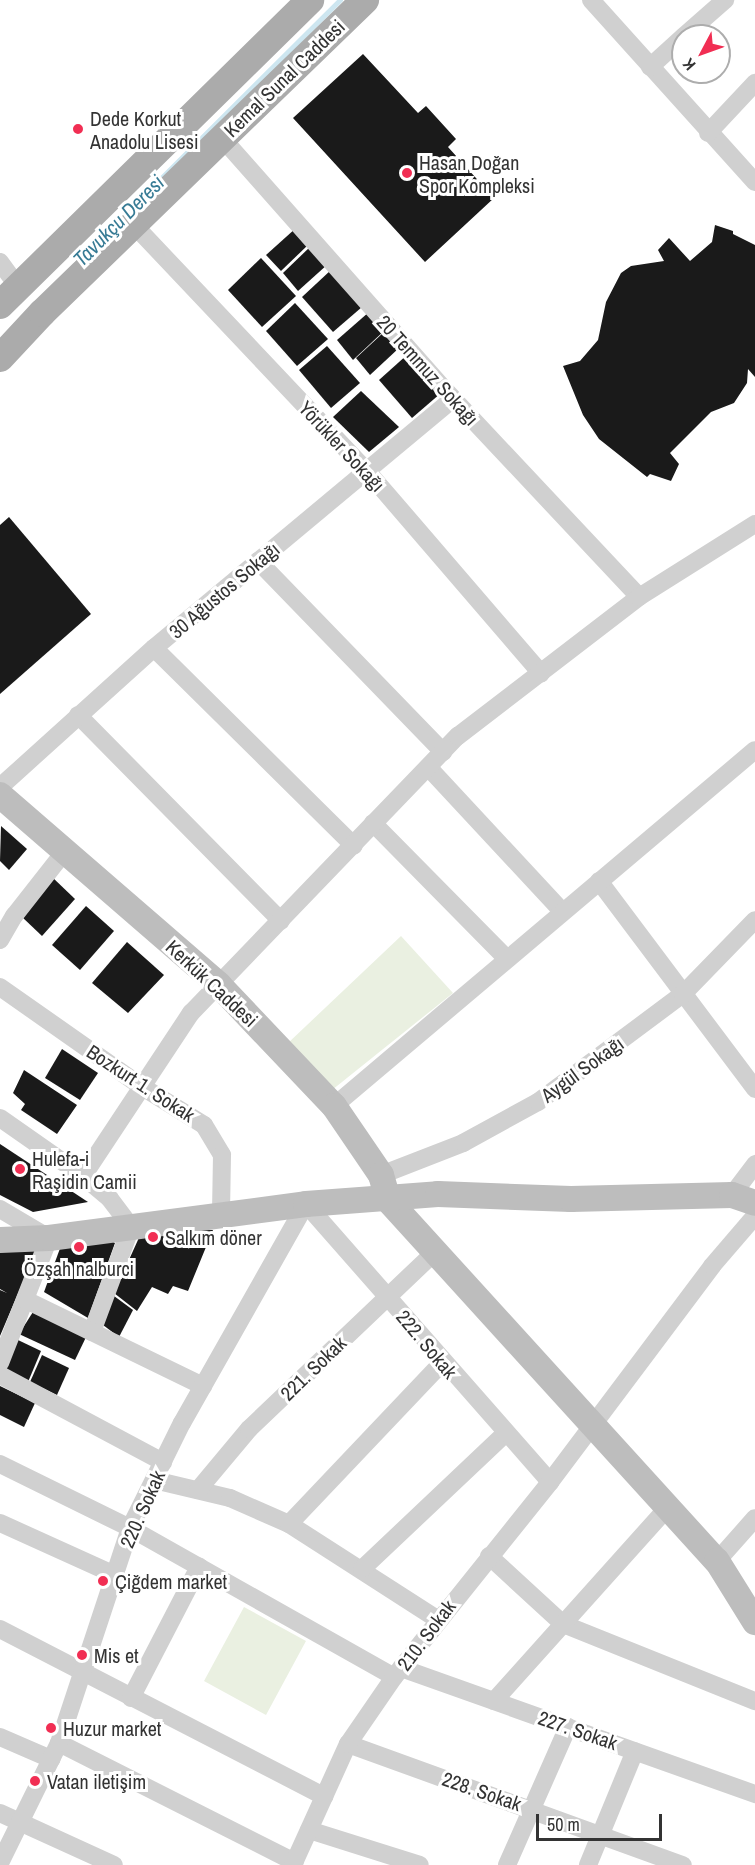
<!DOCTYPE html>
<html>
<head>
<meta charset="utf-8">
<style>
	body { margin:0 }
	#map { position:relative; width:755px; height:1865px; overflow:hidden; background:#fff; font-family:"Archivo Narrow",sans-serif }
	div>[style] { position:absolute }
	.green>* { inset:0; background:#eaf0e1 }
	.stream>* { height:5px; margin:-2.5px; padding:0 2.5px; transform-origin:2.5px; border-radius:2.5px; background:#cde6f0 }
	.building>* { inset:0; background:#1a1a1a }
	.street>* { height:18px; margin:-9px; padding:0 9px; transform-origin:9px; border-radius:9px; background:#d0d0d0 }
	.secondary>* { height:26px; margin:-13px; padding:0 13px; transform-origin:13px; border-radius:13px; background:#bdbdbd }
	.primary>* { height:28px; margin:-14px; padding:0 14px; transform-origin:14px; border-radius:14px; background:#ababab }
	.dots>* { width:16px; height:16px; translate:-50% -50%; box-sizing:border-box; border:3px solid #fff; border-radius:50% }
	span { translate:-50% -50%; white-space:nowrap; text-align:center; line-height:1.15; -webkit-text-stroke:6px #fff; paint-order:stroke }
	.street-label { font-size:20px; color:#333 }
	.poi-label { font-size:20px; color:#333 }
	.left { translate:0 -50%; text-align:left }
	.water-label { font-size:21px; color:#377b95; font-style:italic }
	.north { position:absolute; left:671px; top:24px; width:60px; height:60px; box-sizing:border-box; background:#fff; border:2px solid #adadad; border-radius:50%; rotate:229deg; font-size:16px; font-weight:700; line-height:24px; text-align:center; color:#333 }
	.north::after { content:''; display:block; margin:auto; width:21px; height:27px; background:#f12e53; clip-path:polygon(50% 0,100% 100%,50% 72%,0 100%) }
	.scale { position:absolute; left:536px; top:1814px; width:126px; height:27px; box-sizing:border-box; border:3px solid #333; border-top:0; padding-left:8px; font-size:18px; line-height:21px; white-space:nowrap; color:#333; -webkit-text-stroke:4px #fff; paint-order:stroke }
</style>
</head>
<body>
<div id="map">
	<div class="green">
		<i style="clip-path:polygon(401px 936px,453px 993px,332px 1090px,287px 1044px)"></i>
		<i style="clip-path:polygon(244px 1607px,306px 1641px,266px 1715px,204px 1681px)"></i>
	</div>
	<div class="stream">
		<i style="left:143px;top:196px;width:278px;rotate:-44.9deg"></i>
	</div>
	<div class="building">
		<i style="clip-path:polygon(363px 54px,418px 113px,426px 106px,456px 139px,448px 147px,494px 198px,425px 262px,293px 118px)"></i>
		<i style="clip-path:polygon(715px 225px,733px 231px,733px 234px,755px 245px,755px 377px,748px 369px,747px 383px,734px 403px,711px 412px,670px 453px,679px 464px,671px 481px,650px 474px,647px 477px,599px 439px,583px 415px,563px 366px,580px 361px,598px 340px,606px 302px,621px 273px,631px 266px,664px 261px,658px 250px,669px 238px,690px 261px,712px 242px)"></i>
		<i style="clip-path:polygon(296px 228px,309px 244px,281px 271px,266px 255px)"></i>
		<i style="clip-path:polygon(312px 245px,328px 264px,298px 291px,283px 273px)"></i>
		<i style="clip-path:polygon(261px 258px,296px 296px,262px 327px,228px 290px)"></i>
		<i style="clip-path:polygon(331px 270px,362px 307px,333px 332px,302px 297px)"></i>
		<i style="clip-path:polygon(295px 303px,328px 339px,297px 366px,266px 331px)"></i>
		<i style="clip-path:polygon(369px 312px,385px 330px,353px 360px,337px 340px)"></i>
		<i style="clip-path:polygon(384px 332px,399px 348px,370px 375px,356px 358px)"></i>
		<i style="clip-path:polygon(327px 346px,360px 383px,331px 408px,299px 370px)"></i>
		<i style="clip-path:polygon(408px 354px,441px 393px,412px 418px,379px 380px)"></i>
		<i style="clip-path:polygon(361px 391px,399px 427px,369px 452px,333px 417px)"></i>
		<i style="clip-path:polygon(9px 517px,91px 614px,0 694px,0 525px)"></i>
		<i style="clip-path:polygon(1px 826px,27px 849px,9px 870px,0 861px)"></i>
		<i style="clip-path:polygon(51px 876px,75px 899px,42px 936px,21px 916px)"></i>
		<i style="clip-path:polygon(86px 906px,114px 931px,80px 970px,52px 945px)"></i>
		<i style="clip-path:polygon(127px 942px,164px 975px,128px 1013px,92px 983px)"></i>
		<i style="clip-path:polygon(62px 1049px,98px 1073px,80px 1100px,45px 1078px)"></i>
		<i style="clip-path:polygon(24px 1070px,77px 1105px,57px 1134px,21px 1110px,25px 1104px,13px 1093px)"></i>
		<i style="clip-path:polygon(0 1144px,88px 1202px,33px 1212px,0 1195px)"></i>
		<i style="clip-path:polygon(213px 1230px,188px 1291px,173px 1286px,168px 1294px,152px 1287px,137px 1311px,114px 1293px,142px 1231px)"></i>
		<i style="clip-path:polygon(109px 1240px,115px 1243px,88px 1318px,44px 1292px,62px 1243px)"></i>
		<i style="clip-path:polygon(0 1250px,36px 1251px,0 1336px,0 1290px,7px 1293px,0 1289px)"></i>
		<i style="clip-path:polygon(110px 1293px,133px 1310px,119px 1337px,99px 1322px)"></i>
		<i style="clip-path:polygon(38px 1304px,88px 1333px,75px 1360px,19px 1334px)"></i>
		<i style="clip-path:polygon(18px 1340px,41px 1351px,28px 1382px,6px 1369px)"></i>
		<i style="clip-path:polygon(42px 1355px,69px 1368px,57px 1395px,30px 1382px)"></i>
		<i style="clip-path:polygon(0 1386px,35px 1403px,24px 1427px,0 1415px)"></i>
	</div>
	<div class="street">
		<i style="left:591px;top:0;width:245px;rotate:48deg"></i>
		<i style="left:684px;top:36px;width:55px;rotate:-41.3deg"></i>
		<i style="left:650px;top:67px;width:45px;rotate:-42.3deg"></i>
		<i style="left:708px;top:133px;width:69px;rotate:-46.8deg"></i>
		<i style="left:222px;top:138px;width:335px;rotate:48.5deg"></i>
		<i style="left:444px;top:389px;width:285px;rotate:46.8deg"></i>
		<i style="left:135px;top:226px;width:337px;rotate:46.6deg"></i>
		<i style="left:367px;top:471px;width:267px;rotate:49.3deg"></i>
		<i style="left:0;top:262px;width:31px;rotate:54deg"></i>
		<i style="left:258px;top:561px;width:266px;rotate:45.9deg"></i>
		<i style="left:154px;top:648px;width:281px;rotate:44.7deg"></i>
		<i style="left:78px;top:715px;width:289px;rotate:45.4deg"></i>
		<i style="left:429px;top:768px;width:194px;rotate:47.1deg"></i>
		<i style="left:0;top:787px;width:207px;rotate:-42.1deg"></i>
		<i style="left:154px;top:648px;width:389px;rotate:-39.8deg"></i>
		<i style="left:373px;top:823px;width:188px;rotate:45.4deg"></i>
		<i style="left:599px;top:881px;width:260px;rotate:53.1deg"></i>
		<i style="left:0;top:940px;width:28px;rotate:-60deg"></i>
		<i style="left:14px;top:916px;width:83px;rotate:-51.9deg"></i>
		<i style="left:0;top:987px;width:172px;rotate:35.1deg"></i>
		<i style="left:141px;top:1086px;width:74px;rotate:31.8deg"></i>
		<i style="left:204px;top:1125px;width:35px;rotate:59deg"></i>
		<i style="left:222px;top:1155px;width:60px;rotate:91deg"></i>
		<i style="left:334px;top:1106px;width:551px;rotate:-40.22deg"></i>
		<i style="left:0;top:1118px;width:101px;rotate:34.9deg"></i>
		<i style="left:83px;top:1176px;width:35px;rotate:40deg"></i>
		<i style="left:110px;top:1199px;width:35px;rotate:53deg"></i>
		<i style="left:131px;top:1227px;width:112px;rotate:110.4deg"></i>
		<i style="left:381px;top:1175px;width:88px;rotate:-21.3deg"></i>
		<i style="left:463px;top:1143px;width:85px;rotate:-28.7deg"></i>
		<i style="left:538px;top:1102px;width:181px;rotate:-36.7deg"></i>
		<i style="left:683px;top:994px;width:103px;rotate:-45.8deg"></i>
		<i style="left:83px;top:1176px;width:196px;rotate:-56.5deg"></i>
		<i style="left:191px;top:1013px;width:385px;rotate:-46.1deg"></i>
		<i style="left:458px;top:736px;width:228px;rotate:-37.5deg"></i>
		<i style="left:639px;top:597px;width:137px;rotate:-32.2deg"></i>
		<i style="left:732px;top:1195px;width:39px;rotate:-53deg"></i>
		<i style="left:0;top:1209px;width:57px;rotate:30.6deg"></i>
		<i style="left:49px;top:1238px;width:134px;rotate:111.4deg"></i>
		<i style="left:26px;top:1300px;width:197px;rotate:25.9deg"></i>
		<i style="left:0;top:1375px;width:185px;rotate:28.1deg"></i>
		<i style="left:0;top:1464px;width:145px;rotate:26.2deg"></i>
		<i style="left:130px;top:1528px;width:303px;rotate:29.4deg"></i>
		<i style="left:154px;top:1480px;width:78px;rotate:13.3deg"></i>
		<i style="left:230px;top:1498px;width:64px;rotate:23.8deg"></i>
		<i style="left:289px;top:1524px;width:176px;rotate:32.7deg"></i>
		<i style="left:198px;top:1490px;width:80px;rotate:-50.1deg"></i>
		<i style="left:249px;top:1429px;width:255px;rotate:-43.6deg"></i>
		<i style="left:0;top:1523px;width:126px;rotate:24.3deg"></i>
		<i style="left:289px;top:1524px;width:222px;rotate:-46.5deg"></i>
		<i style="left:489px;top:1556px;width:100px;rotate:42.6deg"></i>
		<i style="left:563px;top:1624px;width:207px;rotate:21.9deg"></i>
		<i style="left:717px;top:1561px;width:57px;rotate:-48.5deg"></i>
		<i style="left:362px;top:1569px;width:197px;rotate:-43.4deg"></i>
		<i style="left:0;top:1629px;width:365px;rotate:27.3deg"></i>
		<i style="left:401px;top:1668px;width:376px;rotate:19.6deg"></i>
		<i style="left:131px;top:1698px;width:148px;rotate:-62.6deg"></i>
		<i style="left:494px;top:1701px;width:261px;rotate:-48.1deg"></i>
		<i style="left:0;top:1737px;width:56px;rotate:23.3deg"></i>
		<i style="left:59px;top:1743px;width:264px;rotate:26.8deg"></i>
		<i style="left:348px;top:1744px;width:356px;rotate:19.9deg"></i>
		<i style="left:0;top:1813px;width:125px;rotate:24.5deg"></i>
		<i style="left:309px;top:1830px;width:116px;rotate:17.5deg"></i>
		<i style="left:0;top:1863px;width:134px;rotate:-63.8deg"></i>
		<i style="left:59px;top:1743px;width:226px;rotate:-71.7deg"></i>
		<i style="left:130px;top:1528px;width:117px;rotate:-63.7deg"></i>
		<i style="left:182px;top:1423px;width:252px;rotate:-60.5deg"></i>
		<i style="left:306px;top:1204px;width:370px;rotate:48.7deg"></i>
		<i style="left:293px;top:1865px;width:133px;rotate:-65.6deg"></i>
		<i style="left:348px;top:1744px;width:81px;rotate:-55.5deg"></i>
		<i style="left:394px;top:1677px;width:250px;rotate:-51.3deg"></i>
		<i style="left:550px;top:1482px;width:270px;rotate:-53.1deg"></i>
		<i style="left:712px;top:1266px;width:66px;rotate:-49.3deg"></i>
		<i style="left:507px;top:1865px;width:151px;rotate:-66.2deg"></i>
		<i style="left:588px;top:1865px;width:123px;rotate:-67.6deg"></i>
	</div>
	<div class="secondary">
		<i style="left:0;top:795px;width:290px;rotate:40.9deg"></i>
		<i style="left:219px;top:985px;width:167px;rotate:46.5deg"></i>
		<i style="left:334px;top:1106px;width:83px;rotate:55.7deg"></i>
		<i style="left:381px;top:1175px;width:26px;rotate:74deg"></i>
		<i style="left:388px;top:1200px;width:488px;rotate:47.7deg"></i>
		<i style="left:717px;top:1561px;width:72px;rotate:58.1deg"></i>
		<i style="left:0;top:1240px;width:49px;rotate:-2.3deg"></i>
		<i style="left:49px;top:1238px;width:259px;rotate:-7.5deg"></i>
		<i style="left:306px;top:1204px;width:132px;rotate:-4.3deg"></i>
		<i style="left:438px;top:1194px;width:133px;rotate:2.2deg"></i>
		<i style="left:571px;top:1199px;width:161px;rotate:-1.4deg"></i>
		<i style="left:732px;top:1195px;width:24px;rotate:19deg"></i>
	</div>
	<div class="primary">
		<i style="left:0;top:305px;width:435px;rotate:-44.5deg"></i>
		<i style="left:0;top:358px;width:62px;rotate:-47deg"></i>
		<i style="left:42px;top:313px;width:450px;rotate:-44.1deg"></i>
	</div>
	<div class="dots">
		<i style="left:78px;top:129px;background:#f12e53"></i>
		<i style="left:407px;top:173px;background:#f12e53"></i>
		<i style="left:20px;top:1169px;background:#f12e53"></i>
		<i style="left:153px;top:1237px;background:#f12e53"></i>
		<i style="left:79px;top:1247px;background:#f12e53"></i>
		<i style="left:103px;top:1581px;background:#f12e53"></i>
		<i style="left:82px;top:1655px;background:#f12e53"></i>
		<i style="left:51px;top:1728px;background:#f12e53"></i>
		<i style="left:35px;top:1781px;background:#f12e53"></i>
	</div>
	<div class="street-label">
		<span style="left:284px;top:78px;rotate:-44deg">Kemal Sunal Caddesi</span>
		<span style="left:428px;top:370px;rotate:48deg">20 Temmuz Sokağı</span>
		<span style="left:342px;top:446px;rotate:47deg">Yörükler Sokağı</span>
		<span style="left:224px;top:590px;rotate:-40deg">30 Ağustos Sokağı</span>
		<span style="left:212px;top:983px;rotate:43deg">Kerkük Caddesi</span>
		<span style="left:582px;top:1069px;rotate:-36deg">Aygül Sokağı</span>
		<span style="left:141px;top:1083px;rotate:33deg">Bozkurt 1. Sokak</span>
		<span style="left:427px;top:1344px;rotate:50deg">222. Sokak</span>
		<span style="left:313px;top:1368px;rotate:-44deg">221. Sokak</span>
		<span style="left:142px;top:1509px;rotate:-66deg">220. Sokak</span>
		<span style="left:426px;top:1635px;rotate:-53deg">210. Sokak</span>
		<span style="left:578px;top:1730px;rotate:19deg">227. Sokak</span>
		<span style="left:482px;top:1791px;rotate:19deg">228. Sokak</span>
	</div>
	<div class="poi-label">
		<span class="left" style="left:90px;top:130px">Dede Korkut<br>Anadolu Lisesi</span>
		<span class="left" style="left:419px;top:174px">Hasan Doğan<br>Spor Kompleksi</span>
		<span class="left" style="left:32px;top:1170px">Hulefa-i<br>Raşidin Camii</span>
		<span class="left" style="left:165px;top:1237px">Salkım döner</span>
		<span style="left:79px;top:1268px">Özşah nalburci</span>
		<span class="left" style="left:115px;top:1581px">Çiğdem market</span>
		<span class="left" style="left:94px;top:1655px">Mis et</span>
		<span class="left" style="left:63px;top:1728px">Huzur market</span>
		<span class="left" style="left:47px;top:1781px">Vatan iletişim</span>
	</div>
	<div class="water-label">
		<span style="left:119px;top:221px;rotate:-45deg">Tavukçu Deresi</span>
	</div>
	<div class="north">K</div>
	<div class="scale">50 m</div>
</div>
</body>
</html>
